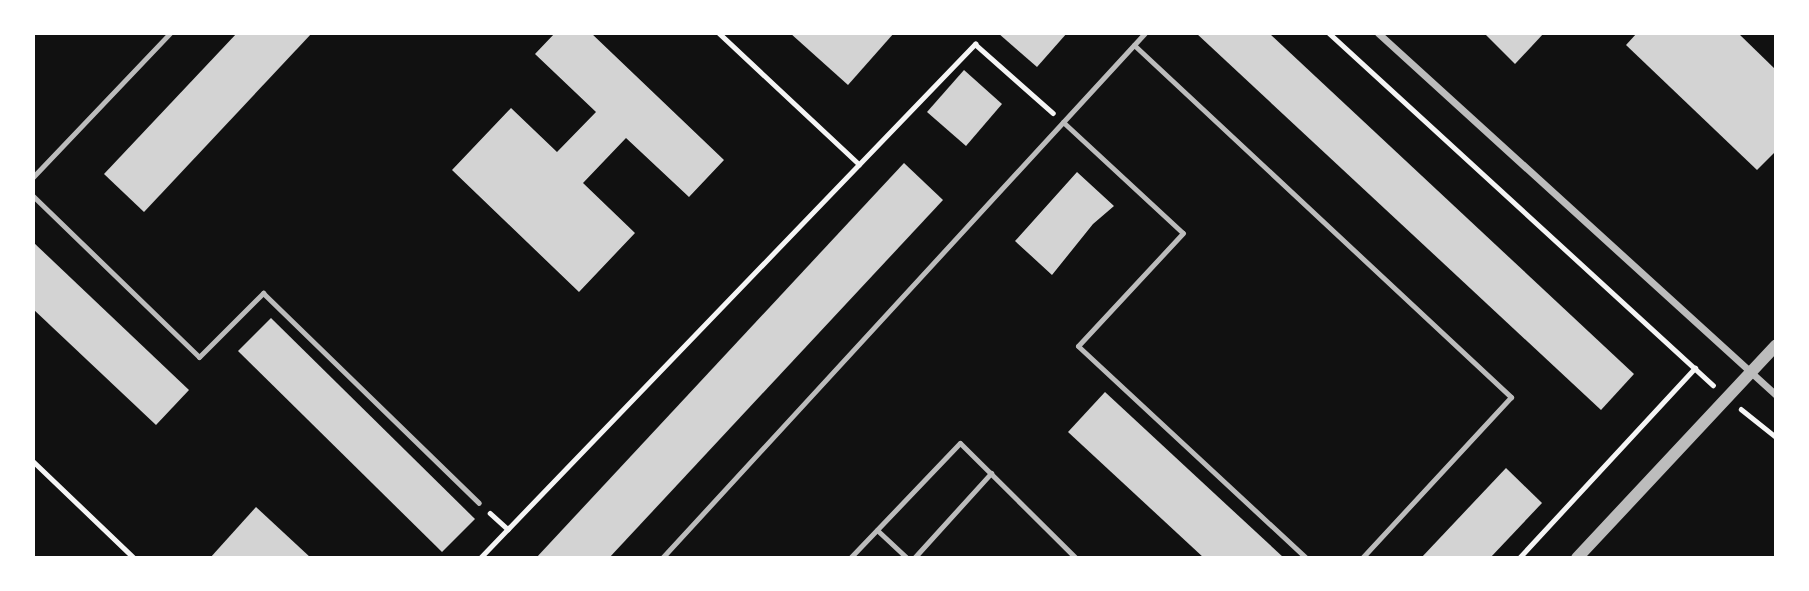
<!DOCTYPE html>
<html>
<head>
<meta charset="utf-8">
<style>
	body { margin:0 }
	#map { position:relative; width:1809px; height:591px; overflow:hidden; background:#111; font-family:"Work Sans",sans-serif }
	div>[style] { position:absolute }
	.building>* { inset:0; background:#d3d3d3 }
	.path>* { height:4.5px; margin:-2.25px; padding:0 2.25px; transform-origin:2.25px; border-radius:2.25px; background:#f5f5f5 }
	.service>* { height:5px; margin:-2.5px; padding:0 2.5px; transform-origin:2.5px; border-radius:2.5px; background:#bcbcbc }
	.minor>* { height:7px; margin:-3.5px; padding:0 3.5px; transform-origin:3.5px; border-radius:3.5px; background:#bcbcbc }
	.tertiary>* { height:12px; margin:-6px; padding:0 6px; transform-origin:6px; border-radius:6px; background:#bcbcbc }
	span { translate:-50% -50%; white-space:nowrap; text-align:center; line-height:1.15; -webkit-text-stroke:6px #fff; paint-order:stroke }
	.frame { position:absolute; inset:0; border:35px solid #fff; pointer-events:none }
</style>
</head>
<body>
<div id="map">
	<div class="building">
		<i style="clip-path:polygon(237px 33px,312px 33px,144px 212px,104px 174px)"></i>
		<i style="clip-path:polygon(555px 33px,591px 33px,724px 160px,689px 197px,626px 138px,583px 183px,635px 233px,579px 292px,452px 170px,511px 108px,557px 152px,596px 112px,535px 54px)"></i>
		<i style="clip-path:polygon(790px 33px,894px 33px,848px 85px)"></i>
		<i style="clip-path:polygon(998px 33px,1067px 33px,1037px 67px)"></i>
		<i style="clip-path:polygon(1196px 33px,1269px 33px,1634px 374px,1601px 410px)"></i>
		<i style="clip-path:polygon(1484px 33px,1544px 33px,1515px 64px)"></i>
		<i style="clip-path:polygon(1637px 33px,1738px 33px,1776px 70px,1776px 151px,1757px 170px,1626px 45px)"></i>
		<i style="clip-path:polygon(964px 70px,1002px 104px,966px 146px,927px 112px)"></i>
		<i style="clip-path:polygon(904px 163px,943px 200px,609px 558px,536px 558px)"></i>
		<i style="clip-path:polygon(1077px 172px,1114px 206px,1093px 224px,1052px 275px,1015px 241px)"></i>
		<i style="clip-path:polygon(33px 242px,189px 390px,156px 425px,33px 309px)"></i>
		<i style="clip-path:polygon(271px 318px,475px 519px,442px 552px,238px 351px)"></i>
		<i style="clip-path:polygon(1105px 392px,1284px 558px,1204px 558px,1068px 432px)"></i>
		<i style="clip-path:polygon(1506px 468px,1542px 503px,1490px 558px,1421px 558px)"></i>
		<i style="clip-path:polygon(256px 507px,311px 558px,210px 558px)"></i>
	</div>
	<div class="path">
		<i style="left:719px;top:33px;width:192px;rotate:43.1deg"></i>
		<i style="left:1329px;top:33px;width:521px;rotate:42.51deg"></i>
		<i style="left:1741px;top:409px;width:45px;rotate:38.7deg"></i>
		<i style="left:33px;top:461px;width:140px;rotate:43.8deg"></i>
		<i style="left:490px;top:513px;width:24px;rotate:42deg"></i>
		<i style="left:480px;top:558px;width:714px;rotate:-46.08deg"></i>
		<i style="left:975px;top:44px;width:104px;rotate:41.5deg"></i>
		<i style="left:1519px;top:558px;width:259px;rotate:-47.2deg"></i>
	</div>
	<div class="service">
		<i style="left:1134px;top:45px;width:516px;rotate:43.04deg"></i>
		<i style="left:1511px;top:397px;width:219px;rotate:132.8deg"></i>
		<i style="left:1063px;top:122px;width:163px;rotate:42.8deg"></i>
		<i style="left:1183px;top:233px;width:154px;rotate:132.9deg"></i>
		<i style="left:1078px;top:346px;width:311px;rotate:42.9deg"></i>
		<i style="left:33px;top:177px;width:199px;rotate:-46.4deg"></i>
		<i style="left:33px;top:196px;width:231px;rotate:44.1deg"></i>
		<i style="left:199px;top:357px;width:91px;rotate:-45deg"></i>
		<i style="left:263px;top:293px;width:301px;rotate:44.2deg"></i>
		<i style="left:877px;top:530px;width:41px;rotate:43deg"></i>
		<i style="left:662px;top:558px;width:713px;rotate:-47.39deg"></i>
		<i style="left:850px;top:558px;width:159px;rotate:-46.3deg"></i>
		<i style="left:960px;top:443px;width:163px;rotate:44.8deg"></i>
		<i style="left:914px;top:558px;width:115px;rotate:-47.8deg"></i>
	</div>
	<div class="minor">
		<i style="left:1378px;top:33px;width:538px;rotate:42.29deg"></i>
	</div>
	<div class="tertiary">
		<i style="left:1577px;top:558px;width:291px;rotate:-46.9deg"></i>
	</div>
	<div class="frame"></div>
</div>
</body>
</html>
